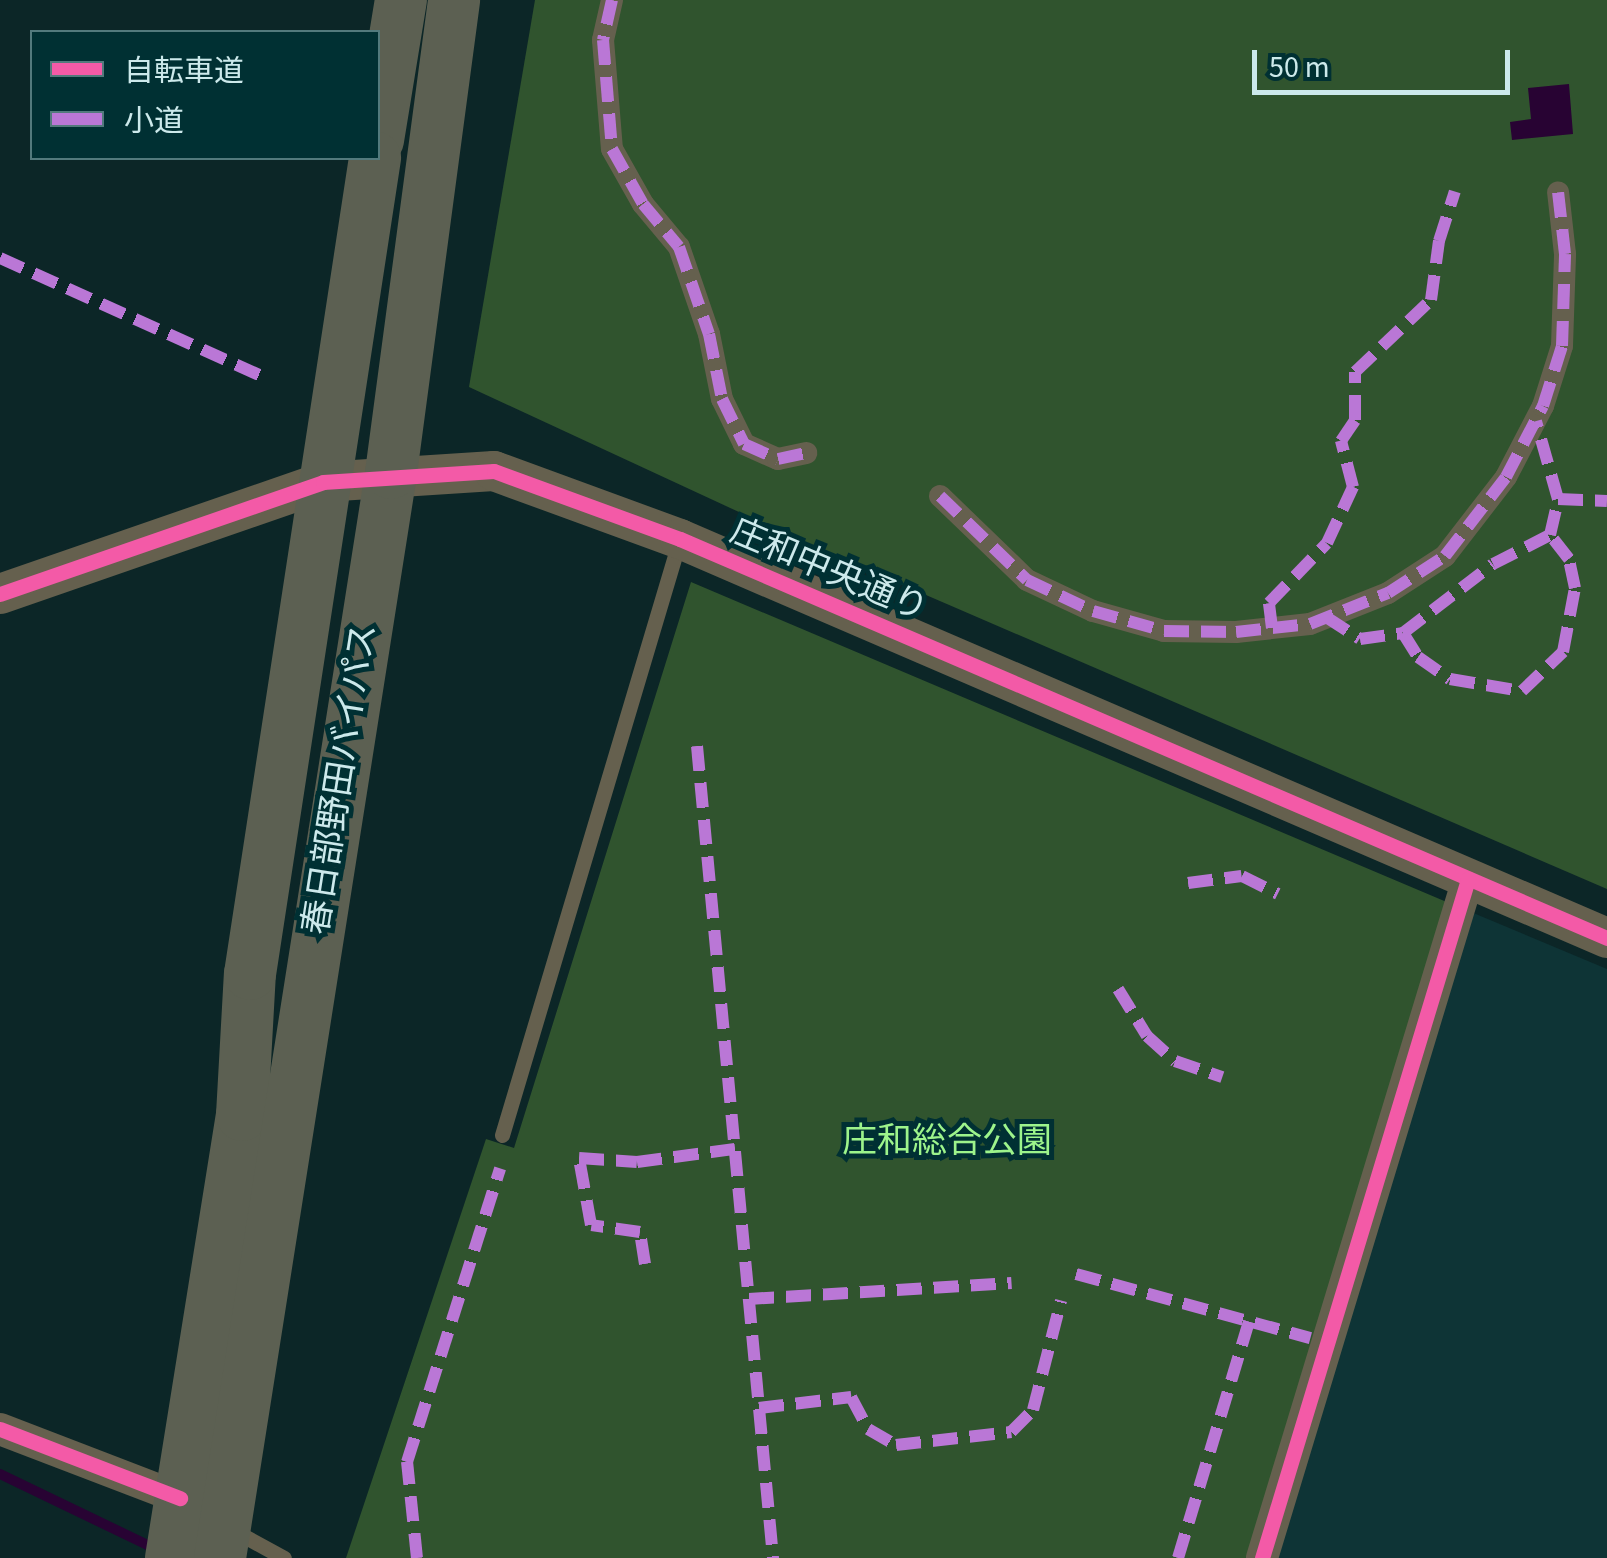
<!DOCTYPE html>
<html>
<head>
<meta charset="utf-8">
<style>
	body { margin:0 }
	#map { position:relative; width:1607px; height:1558px; overflow:hidden; background:#0c2627; font-family:"Source Sans 3","Noto Sans JP",sans-serif }
	div>[style] { position:absolute }
	.built>* { inset:0; background:#0e3436 }
	.green>* { inset:0; background:#30542e }
	.water>* { inset:0; background:#280333 }
	.stream>* { height:10px; margin:-5px; padding:0 5px; transform-origin:5px; border-radius:5px; background:#280333 }
	.service>* { height:15px; margin:-7.5px; padding:0 7.5px; transform-origin:7.5px; border-radius:7.5px; background:#65604e }
	.pedestrian>* { height:22px; margin:-11px; padding:0 11px; transform-origin:11px; border-radius:11px; background:#65604e }
	.minor>* { height:32px; margin:-16px; padding:0 16px; transform-origin:16px; border-radius:16px; background:#65604e }
	.tertiary>* { height:40px; margin:-20px; padding:0 20px; transform-origin:20px; border-radius:20px; background:#65604e }
	.trunk>* { height:52px; margin:-26px; padding:0 26px; transform-origin:26px; border-radius:26px; background:#5c6052 }
	.quiet>* { height:12px; margin-top:-6px; transform-origin:0; background:repeating-linear-gradient(90deg,#ba77d6 0 25px,transparent 0 37px) }
	.cycleway>* { height:15px; margin:-7.5px; padding:0 7.5px; transform-origin:7.5px; border-radius:7.5px; background:#f35aa7 }
	span { translate:-50% -50%; white-space:nowrap; text-align:center; line-height:1.15; -webkit-text-stroke:10px #003033; paint-order:stroke }
	.street-label { font-size:35px; color:#cce9eb }
	.park-label { font-size:35px; color:#9df48b }
	.legend { position:absolute; left:30px; top:30px; width:350px; height:130px; box-sizing:border-box; background:#003033; border:2px solid #527a7d; margin:0; padding:12px 18px; list-style:none; font-size:30px; color:#cce9eb }
	.legend li { display:flex; align-items:center; gap:20px; height:50px }
	.legend b { width:50px; border:2px solid #527a7d }
	.scale { position:absolute; left:1252px; top:50px; width:258px; height:45px; box-sizing:border-box; border:5px solid #cce9eb; border-top:0; padding-left:12px; font-size:30px; line-height:35px; white-space:nowrap; color:#cce9eb; -webkit-text-stroke:8px #003033; paint-order:stroke }
</style>
</head>
<body>
<div id="map">
	<div class="built">
		<i style="clip-path:polygon(1471px 912px,1607px 969px,1607px 1558px,1273px 1558px)"></i>
	</div>
	<div class="green">
		<i style="clip-path:polygon(535px 0,1607px 0,1607px 889px,808px 544px,469px 387px)"></i>
		<i style="clip-path:polygon(691px 582px,1449px 903px,1251px 1558px,346px 1558px,486px 1139px,514px 1148px)"></i>
	</div>
	<div class="water">
		<i style="clip-path:polygon(1569px 84px,1573px 134px,1512px 140px,1510px 122px,1531px 119px,1528px 88px)"></i>
	</div>
	<div class="stream">
		<i style="left:0;top:1474px;width:173px;rotate:25.7deg"></i>
	</div>
	<div class="service">
		<i style="left:502px;top:1135px;width:619px;rotate:-73.38deg"></i>
		<i style="left:233px;top:1530px;width:58px;rotate:28.8deg"></i>
	</div>
	<div class="pedestrian">
		<i style="left:612px;top:0;width:41px;rotate:102.7deg"></i>
		<i style="left:603px;top:40px;width:109px;rotate:85.3deg"></i>
		<i style="left:612px;top:149px;width:63px;rotate:60.6deg"></i>
		<i style="left:643px;top:204px;width:56px;rotate:50.1deg"></i>
		<i style="left:679px;top:247px;width:92px;rotate:71deg"></i>
		<i style="left:709px;top:334px;width:66px;rotate:78.7deg"></i>
		<i style="left:722px;top:399px;width:50px;rotate:63.9deg"></i>
		<i style="left:744px;top:444px;width:37px;rotate:24deg"></i>
		<i style="left:778px;top:459px;width:29px;rotate:-12deg"></i>
		<i style="left:940px;top:496px;width:121px;rotate:44deg"></i>
		<i style="left:1027px;top:580px;width:73px;rotate:25.2deg"></i>
		<i style="left:1093px;top:611px;width:74px;rotate:15.7deg"></i>
		<i style="left:1164px;top:631px;width:72px;rotate:0.8deg"></i>
		<i style="left:1236px;top:632px;width:74px;rotate:-6.2deg"></i>
		<i style="left:1310px;top:624px;width:84px;rotate:-21.7deg"></i>
		<i style="left:1388px;top:593px;width:68px;rotate:-33deg"></i>
		<i style="left:1445px;top:556px;width:100px;rotate:-52.3deg"></i>
		<i style="left:1506px;top:477px;width:80px;rotate:-62.5deg"></i>
		<i style="left:1543px;top:406px;width:63px;rotate:-72.4deg"></i>
		<i style="left:1562px;top:346px;width:92px;rotate:-88.1deg"></i>
		<i style="left:1565px;top:254px;width:62px;rotate:-96.4deg"></i>
	</div>
	<div class="minor">
		<i style="left:0;top:1429px;width:193px;rotate:21deg"></i>
		<i style="left:1262px;top:1558px;width:710px;rotate:-73.12deg"></i>
	</div>
	<div class="tertiary">
		<i style="left:0;top:594px;width:342px;rotate:-19.1deg"></i>
		<i style="left:323px;top:482px;width:171px;rotate:-3.7deg"></i>
		<i style="left:494px;top:471px;width:198px;rotate:20.1deg"></i>
		<i style="left:680px;top:539px;width:1009px;rotate:23.29deg"></i>
	</div>
	<div class="trunk">
		<i style="left:378px;top:140px;width:142px;rotate:-80.7deg"></i>
		<i style="left:171px;top:1558px;width:449px;rotate:-80.9deg"></i>
		<i style="left:242px;top:1115px;width:141px;rotate:-86.8deg"></i>
		<i style="left:250px;top:974px;width:826px;rotate:-81.29deg"></i>
		<i style="left:220px;top:1558px;width:1098px;rotate:-81.04deg"></i>
		<i style="left:391px;top:473px;width:477px;rotate:-82.4deg"></i>
	</div>
	<div class="quiet">
		<i style="left:612px;top:0;width:41px;rotate:102.7deg"></i>
		<i style="left:603px;top:40px;width:109px;rotate:85.3deg"></i>
		<i style="left:612px;top:149px;width:63px;rotate:60.6deg"></i>
		<i style="left:643px;top:204px;width:56px;rotate:50.1deg"></i>
		<i style="left:679px;top:247px;width:92px;rotate:71deg"></i>
		<i style="left:709px;top:334px;width:66px;rotate:78.7deg"></i>
		<i style="left:722px;top:399px;width:50px;rotate:63.9deg"></i>
		<i style="left:744px;top:444px;width:37px;rotate:24deg"></i>
		<i style="left:778px;top:459px;width:29px;rotate:-12deg"></i>
		<i style="left:0;top:258px;width:290px;rotate:24.3deg"></i>
		<i style="left:940px;top:496px;width:121px;rotate:44deg"></i>
		<i style="left:1027px;top:580px;width:73px;rotate:25.2deg"></i>
		<i style="left:1093px;top:611px;width:74px;rotate:15.7deg"></i>
		<i style="left:1164px;top:631px;width:72px;rotate:0.8deg"></i>
		<i style="left:1236px;top:632px;width:74px;rotate:-6.2deg"></i>
		<i style="left:1310px;top:624px;width:84px;rotate:-21.7deg"></i>
		<i style="left:1388px;top:593px;width:68px;rotate:-33deg"></i>
		<i style="left:1445px;top:556px;width:100px;rotate:-52.3deg"></i>
		<i style="left:1506px;top:477px;width:80px;rotate:-62.5deg"></i>
		<i style="left:1543px;top:406px;width:63px;rotate:-72.4deg"></i>
		<i style="left:1562px;top:346px;width:92px;rotate:-88.1deg"></i>
		<i style="left:1565px;top:254px;width:62px;rotate:-96.4deg"></i>
		<i style="left:1558px;top:499px;width:49px;rotate:2.3deg"></i>
		<i style="left:1326px;top:617px;width:40px;rotate:32.9deg"></i>
		<i style="left:1360px;top:639px;width:43px;rotate:-7.9deg"></i>
		<i style="left:1403px;top:633px;width:113px;rotate:-37.5deg"></i>
		<i style="left:1493px;top:564px;width:64px;rotate:-27deg"></i>
		<i style="left:1550px;top:535px;width:37px;rotate:-77deg"></i>
		<i style="left:1558px;top:499px;width:81px;rotate:-105.8deg"></i>
		<i style="left:1272px;top:628px;width:25px;rotate:-97deg"></i>
		<i style="left:1269px;top:603px;width:83px;rotate:-46deg"></i>
		<i style="left:1327px;top:543px;width:62px;rotate:-65.1deg"></i>
		<i style="left:1353px;top:487px;width:48px;rotate:-104.6deg"></i>
		<i style="left:1341px;top:441px;width:25px;rotate:-56deg"></i>
		<i style="left:1355px;top:420px;width:48px;rotate:-90deg"></i>
		<i style="left:1355px;top:372px;width:105px;rotate:-43.5deg"></i>
		<i style="left:1431px;top:300px;width:60px;rotate:-82.3deg"></i>
		<i style="left:1439px;top:241px;width:52px;rotate:-72.3deg"></i>
		<i style="left:1403px;top:633px;width:28px;rotate:58deg"></i>
		<i style="left:1418px;top:657px;width:39px;rotate:35deg"></i>
		<i style="left:1450px;top:679px;width:73px;rotate:9.5deg"></i>
		<i style="left:1522px;top:691px;width:57px;rotate:-43.6deg"></i>
		<i style="left:1563px;top:652px;width:65px;rotate:-79.4deg"></i>
		<i style="left:1575px;top:588px;width:30px;rotate:-102deg"></i>
		<i style="left:1569px;top:559px;width:31px;rotate:-128deg"></i>
		<i style="left:697px;top:746px;width:816px;rotate:84.65deg"></i>
		<i style="left:1188px;top:883px;width:54px;rotate:-7.4deg"></i>
		<i style="left:1242px;top:876px;width:40px;rotate:26.6deg"></i>
		<i style="left:1118px;top:989px;width:55px;rotate:58.3deg"></i>
		<i style="left:1147px;top:1036px;width:38px;rotate:42deg"></i>
		<i style="left:1175px;top:1061px;width:50px;rotate:18.8deg"></i>
		<i style="left:645px;top:1264px;width:32px;rotate:-99deg"></i>
		<i style="left:640px;top:1232px;width:49px;rotate:-171.9deg"></i>
		<i style="left:591px;top:1225px;width:68px;rotate:-100.2deg"></i>
		<i style="left:579px;top:1158px;width:58px;rotate:3.9deg"></i>
		<i style="left:637px;top:1162px;width:99px;rotate:-7.6deg"></i>
		<i style="left:1076px;top:1274px;width:243px;rotate:15.3deg"></i>
		<i style="left:749px;top:1299px;width:263px;rotate:-3.5deg"></i>
		<i style="left:759px;top:1408px;width:93px;rotate:-6.8deg"></i>
		<i style="left:851px;top:1397px;width:36px;rotate:62deg"></i>
		<i style="left:868px;top:1429px;width:32px;rotate:30deg"></i>
		<i style="left:896px;top:1445px;width:116px;rotate:-6.4deg"></i>
		<i style="left:1011px;top:1432px;width:31px;rotate:-45deg"></i>
		<i style="left:1033px;top:1410px;width:113px;rotate:-75.6deg"></i>
		<i style="left:417px;top:1558px;width:97px;rotate:-95.9deg"></i>
		<i style="left:407px;top:1462px;width:308px;rotate:-72.4deg"></i>
		<i style="left:1178px;top:1558px;width:247px;rotate:-73.3deg"></i>
	</div>
	<div class="cycleway">
		<i style="left:0;top:594px;width:342px;rotate:-19.1deg"></i>
		<i style="left:323px;top:482px;width:171px;rotate:-3.7deg"></i>
		<i style="left:494px;top:471px;width:198px;rotate:20.1deg"></i>
		<i style="left:680px;top:539px;width:1009px;rotate:23.29deg"></i>
		<i style="left:0;top:1429px;width:193px;rotate:21deg"></i>
		<i style="left:1262px;top:1558px;width:710px;rotate:-73.12deg"></i>
	</div>
	<div class="street-label">
		<span style="left:829px;top:570px;rotate:23deg">庄和中央通り</span>
		<span style="left:340px;top:779px;rotate:-81deg">春日部野田バイパス</span>
	</div>
	<div class="park-label">
		<span style="left:947px;top:1141px">庄和総合公園</span>
	</div>
	<ul class="legend">
	<li><b style="height:12px;background:#f35aa7"></b>自転車道</li>
	<li><b style="height:12px;background:#ba77d6"></b>小道</li>
	</ul>
	<div class="scale">50 m</div>
</div>
</body>
</html>
